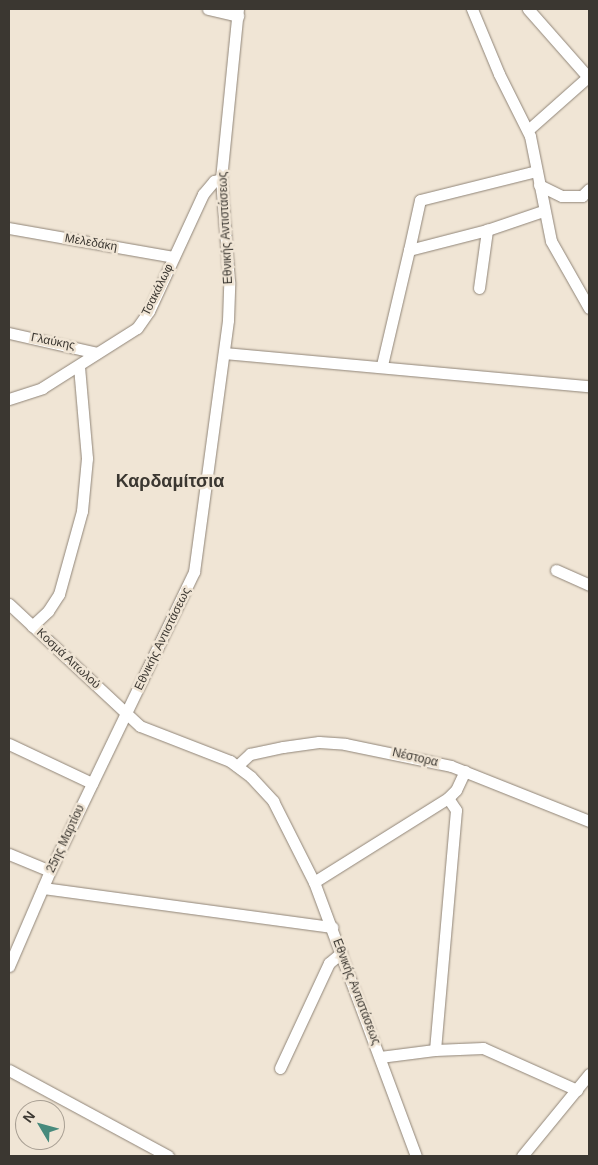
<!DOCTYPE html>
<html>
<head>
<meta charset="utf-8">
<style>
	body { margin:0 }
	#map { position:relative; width:598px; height:1165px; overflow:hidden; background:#f0e5d5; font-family:Helvetica,sans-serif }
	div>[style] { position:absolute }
	.roads { filter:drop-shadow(0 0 1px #908578) drop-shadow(0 0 1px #908578) }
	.minor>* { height:11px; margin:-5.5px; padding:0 5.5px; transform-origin:5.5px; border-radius:5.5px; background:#fff }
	span { translate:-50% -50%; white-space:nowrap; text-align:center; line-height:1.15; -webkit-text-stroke:5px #f0e5d5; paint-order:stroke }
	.street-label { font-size:12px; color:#3b3731 }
	.district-label { font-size:18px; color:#3b3731; font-weight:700 }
	.frame { position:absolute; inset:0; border:10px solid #3b3731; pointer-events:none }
	.north { position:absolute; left:15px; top:1100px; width:50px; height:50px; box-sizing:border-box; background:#f0e5d5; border:1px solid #a89f93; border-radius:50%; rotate:307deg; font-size:14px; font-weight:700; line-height:20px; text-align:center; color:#3b3731 }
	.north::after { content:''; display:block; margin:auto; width:18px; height:22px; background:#478a7c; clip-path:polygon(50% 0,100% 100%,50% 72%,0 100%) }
</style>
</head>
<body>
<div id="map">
	<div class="roads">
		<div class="minor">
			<i style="left:208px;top:9px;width:31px;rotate:13deg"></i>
			<i style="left:472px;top:9px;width:70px;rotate:67.4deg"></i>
			<i style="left:499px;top:74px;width:69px;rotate:63.4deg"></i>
			<i style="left:530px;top:136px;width:107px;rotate:78.7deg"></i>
			<i style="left:551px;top:241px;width:77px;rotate:60.4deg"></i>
			<i style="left:528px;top:130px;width:80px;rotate:-41.5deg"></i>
			<i style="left:588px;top:77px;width:91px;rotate:-131.4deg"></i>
			<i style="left:539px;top:185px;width:25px;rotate:26deg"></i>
			<i style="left:562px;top:196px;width:20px"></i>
			<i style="left:582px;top:196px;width:10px;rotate:-45deg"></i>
			<i style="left:9px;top:228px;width:167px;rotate:10deg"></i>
			<i style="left:409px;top:250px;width:51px;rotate:-77.6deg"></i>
			<i style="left:420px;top:200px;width:120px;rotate:-14deg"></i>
			<i style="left:479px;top:288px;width:59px;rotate:-82.1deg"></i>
			<i style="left:9px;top:333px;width:90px;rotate:12.8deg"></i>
			<i style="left:224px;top:353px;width:366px;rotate:5.2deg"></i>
			<i style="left:382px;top:365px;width:118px;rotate:-76.8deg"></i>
			<i style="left:409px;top:250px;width:81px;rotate:-14.4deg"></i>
			<i style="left:487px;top:230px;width:59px;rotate:-18.7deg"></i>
			<i style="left:9px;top:399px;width:35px;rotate:-18deg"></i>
			<i style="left:42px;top:388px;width:112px;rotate:-32.3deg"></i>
			<i style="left:137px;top:328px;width:21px;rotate:-55deg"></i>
			<i style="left:149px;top:311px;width:129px;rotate:-65.2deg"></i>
			<i style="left:203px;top:194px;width:17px;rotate:-50deg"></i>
			<i style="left:214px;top:181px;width:7px;rotate:-16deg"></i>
			<i style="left:556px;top:570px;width:36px;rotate:24deg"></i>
			<i style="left:9px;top:604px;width:179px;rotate:43deg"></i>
			<i style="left:140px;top:726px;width:97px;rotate:21.3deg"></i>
			<i style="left:230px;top:761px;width:26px;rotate:37deg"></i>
			<i style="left:251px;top:777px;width:33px;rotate:47deg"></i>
			<i style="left:273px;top:801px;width:91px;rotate:63.2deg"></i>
			<i style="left:314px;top:882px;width:292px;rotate:69.6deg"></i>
			<i style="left:32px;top:626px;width:22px;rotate:-43deg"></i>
			<i style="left:48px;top:611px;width:20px;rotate:-57deg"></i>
			<i style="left:59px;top:594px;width:86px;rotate:-74.5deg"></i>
			<i style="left:82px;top:511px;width:53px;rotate:-84.6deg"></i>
			<i style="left:87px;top:458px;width:92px;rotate:-95deg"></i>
			<i style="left:9px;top:744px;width:92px;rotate:25.2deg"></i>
			<i style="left:237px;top:766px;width:18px;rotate:-43deg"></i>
			<i style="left:250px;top:754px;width:34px;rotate:-12deg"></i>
			<i style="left:283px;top:747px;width:36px;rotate:-8deg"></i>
			<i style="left:319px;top:742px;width:26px;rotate:4deg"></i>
			<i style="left:345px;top:744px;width:108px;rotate:11.7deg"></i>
			<i style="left:451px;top:766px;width:149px;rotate:21.7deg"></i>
			<i style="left:9px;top:854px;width:44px;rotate:22.5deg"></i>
			<i style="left:314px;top:882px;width:158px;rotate:-32.1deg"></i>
			<i style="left:448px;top:798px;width:11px;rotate:-45deg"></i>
			<i style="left:456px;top:790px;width:21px;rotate:-65deg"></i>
			<i style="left:43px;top:888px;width:292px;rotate:7.7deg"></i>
			<i style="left:9px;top:966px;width:103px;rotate:-66.7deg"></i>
			<i style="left:50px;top:871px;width:332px;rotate:-64.3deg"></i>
			<i style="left:194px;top:572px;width:254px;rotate:-82.3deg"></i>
			<i style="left:228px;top:320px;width:38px;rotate:-88deg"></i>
			<i style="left:229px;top:282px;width:103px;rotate:-94.4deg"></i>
			<i style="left:221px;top:179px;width:171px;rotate:-84.3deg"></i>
			<i style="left:435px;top:1050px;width:241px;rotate:-85deg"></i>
			<i style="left:456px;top:810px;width:14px;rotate:-124deg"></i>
			<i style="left:380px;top:1057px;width:55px;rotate:-7.3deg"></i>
			<i style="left:435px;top:1050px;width:48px;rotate:-2.4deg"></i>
			<i style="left:483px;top:1048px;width:103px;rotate:24.1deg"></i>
			<i style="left:280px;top:1068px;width:116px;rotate:-65deg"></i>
			<i style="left:329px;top:963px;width:16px;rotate:-40deg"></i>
			<i style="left:9px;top:1070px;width:181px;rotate:28.4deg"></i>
			<i style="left:522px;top:1156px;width:106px;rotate:-50.7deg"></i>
		</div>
	</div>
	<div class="street-label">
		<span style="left:226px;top:228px;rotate:-93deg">Εθνικής Αντιστάσεως</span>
		<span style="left:91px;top:243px;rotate:10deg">Μελεδάκη</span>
		<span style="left:158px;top:290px;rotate:-64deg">Τσακάλωφ</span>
		<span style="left:53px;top:342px;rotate:11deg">Γλαύκης</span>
		<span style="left:163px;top:639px;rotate:-64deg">Εθνικής Αντιστάσεως</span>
		<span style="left:68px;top:659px;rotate:43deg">Κοσμά Αιτωλού</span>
		<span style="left:415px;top:758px;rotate:13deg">Νέστορα</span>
		<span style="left:66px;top:839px;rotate:-65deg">25ης Μαρτίου</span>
		<span style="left:356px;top:992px;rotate:69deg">Εθνικής Αντιστάσεως</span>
	</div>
	<div class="district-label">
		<span style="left:170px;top:481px">Καρδαμίτσια</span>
	</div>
	<div class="frame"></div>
	<div class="north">N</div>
</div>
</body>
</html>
